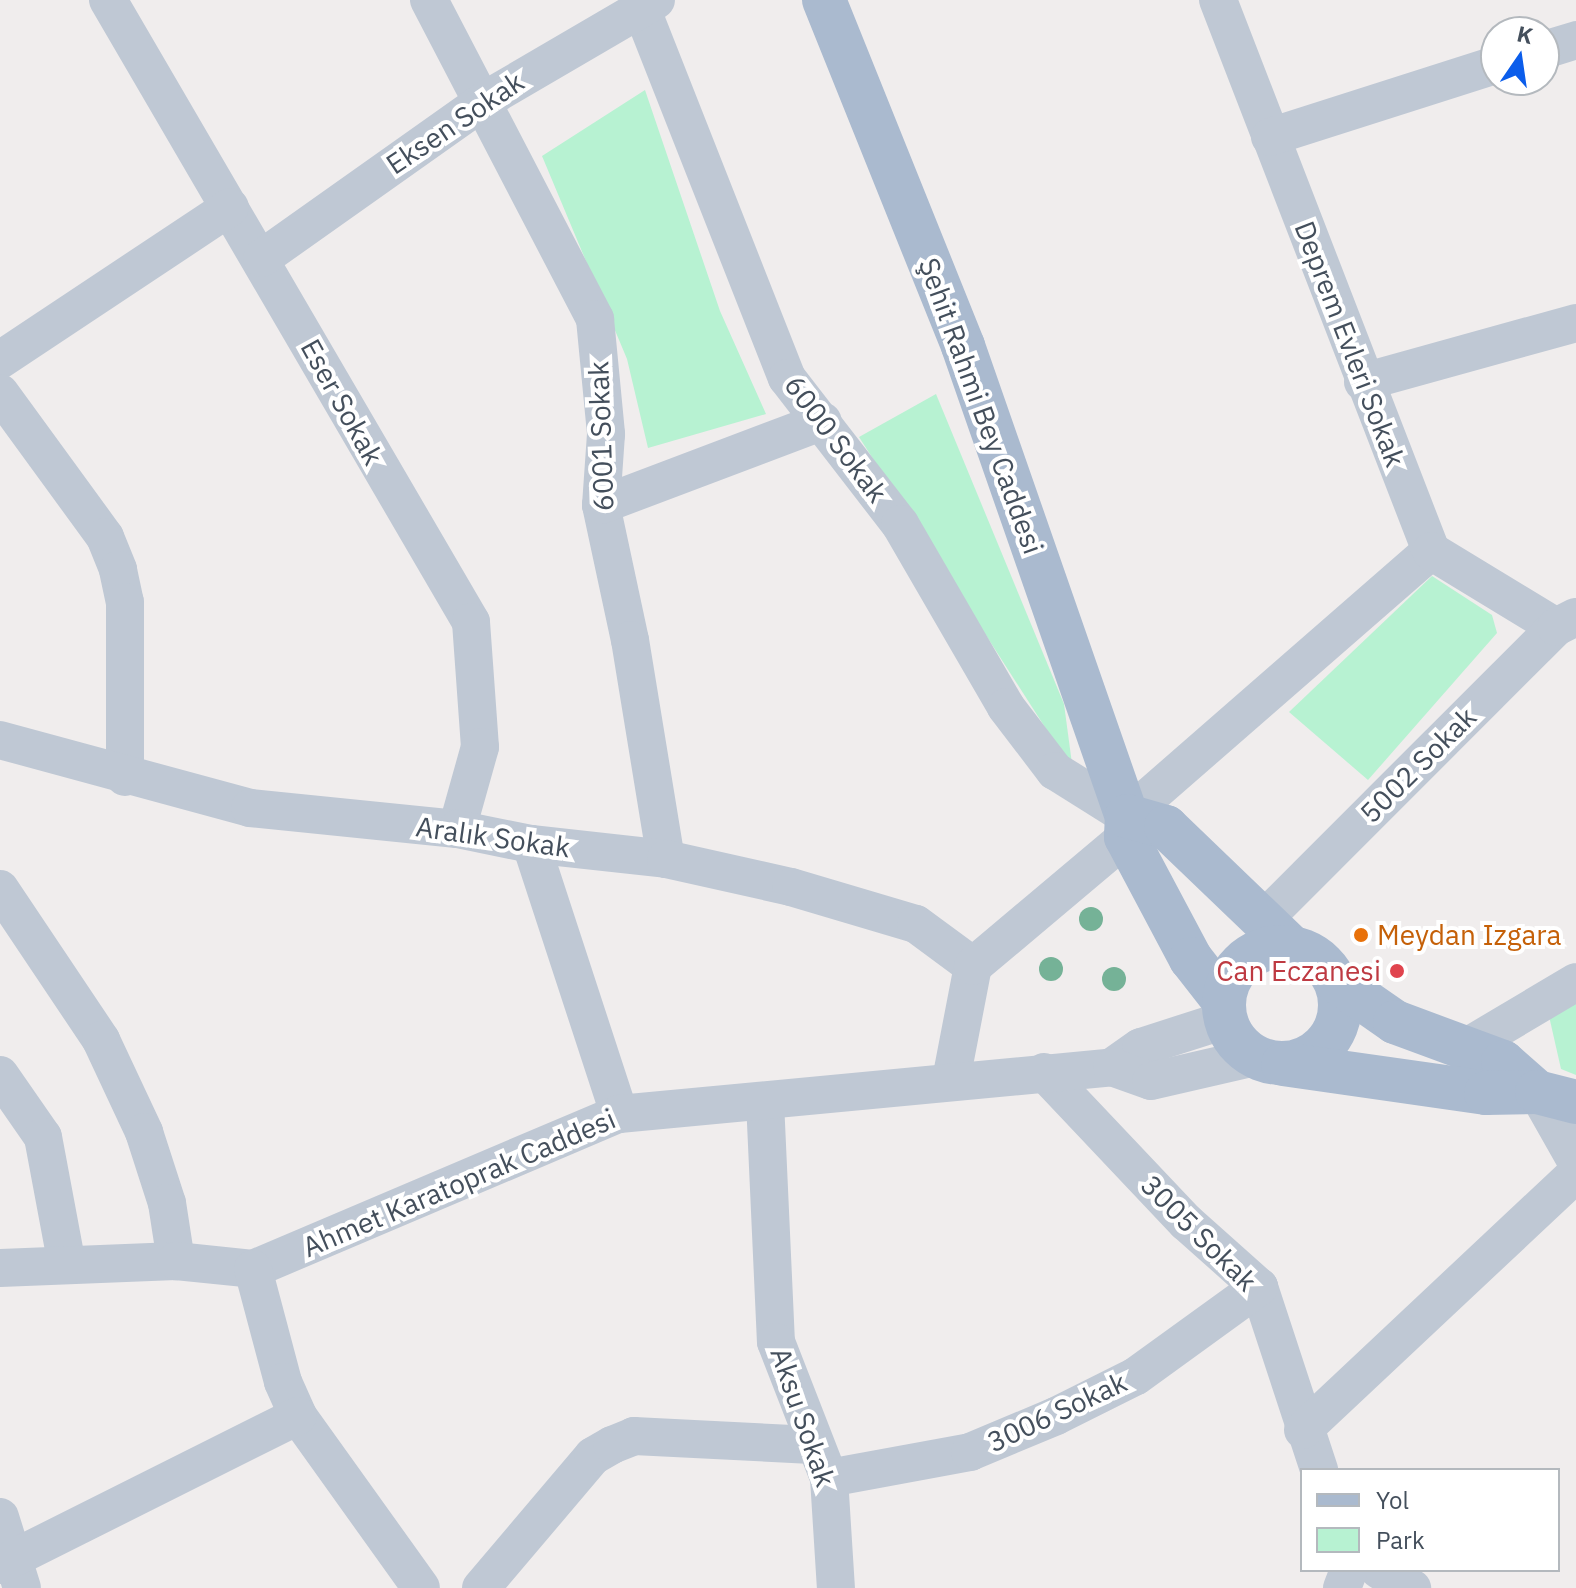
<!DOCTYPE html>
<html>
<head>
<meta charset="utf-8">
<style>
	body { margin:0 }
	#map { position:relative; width:1576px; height:1588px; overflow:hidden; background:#f0eded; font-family:"IBM Plex Sans",sans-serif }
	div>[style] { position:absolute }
	.green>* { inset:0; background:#b7f2d2 }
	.minor>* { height:38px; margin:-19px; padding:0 19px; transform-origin:19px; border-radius:19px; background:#bfc8d4 }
	.major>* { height:44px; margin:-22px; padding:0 22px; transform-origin:22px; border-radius:22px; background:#aabacf }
	.major>.ring { margin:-22px; padding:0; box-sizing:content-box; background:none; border:44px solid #aabacf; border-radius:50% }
	.trees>* { width:24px; height:24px; margin:-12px; border-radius:50%; background:#75b297 }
	.dots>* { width:22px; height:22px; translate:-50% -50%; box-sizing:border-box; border:4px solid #fff; border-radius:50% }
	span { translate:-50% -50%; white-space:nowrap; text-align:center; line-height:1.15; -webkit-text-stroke:8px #fff; paint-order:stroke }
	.street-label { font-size:28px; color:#444f5c }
	.food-label { font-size:28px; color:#c56008 }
	.left { translate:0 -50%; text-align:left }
	.health-label { font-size:28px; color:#be3a42 }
	.right { translate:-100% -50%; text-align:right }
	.legend { position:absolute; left:1300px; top:1468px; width:260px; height:104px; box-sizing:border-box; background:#fff; border:2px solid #b4b9be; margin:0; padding:10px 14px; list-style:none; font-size:24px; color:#444f5c }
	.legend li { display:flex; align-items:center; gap:16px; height:40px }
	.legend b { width:40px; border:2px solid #b4b9be }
	.north { position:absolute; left:1480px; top:16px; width:80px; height:80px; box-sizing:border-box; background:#fff; border:2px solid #b4b9be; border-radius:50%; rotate:13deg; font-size:22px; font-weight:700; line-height:32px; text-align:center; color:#444f5c }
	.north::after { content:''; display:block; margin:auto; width:28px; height:36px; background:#0b5deb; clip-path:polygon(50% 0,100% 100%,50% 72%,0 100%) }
</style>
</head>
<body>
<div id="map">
	<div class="green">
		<i style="clip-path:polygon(645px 90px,720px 311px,766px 414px,648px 448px,627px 359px,542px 156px)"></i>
		<i style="clip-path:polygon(936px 394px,1064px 704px,1073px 771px,859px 437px)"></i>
		<i style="clip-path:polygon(1432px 576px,1492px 615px,1497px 633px,1368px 780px,1289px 712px)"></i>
		<i style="clip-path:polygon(1576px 995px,1576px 1075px,1561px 1069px,1549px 1016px)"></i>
	</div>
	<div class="minor">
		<i style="left:108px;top:0;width:720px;rotate:59.73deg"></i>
		<i style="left:471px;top:622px;width:125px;rotate:85.9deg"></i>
		<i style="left:480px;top:747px;width:85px;rotate:105.7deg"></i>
		<i style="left:429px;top:0;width:360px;rotate:62.5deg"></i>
		<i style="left:595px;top:319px;width:116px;rotate:84.5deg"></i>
		<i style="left:606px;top:434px;width:71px;rotate:94deg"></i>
		<i style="left:601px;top:505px;width:138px;rotate:77.9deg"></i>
		<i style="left:630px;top:640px;width:222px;rotate:80.7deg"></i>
		<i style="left:638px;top:0;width:406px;rotate:68.5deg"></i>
		<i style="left:787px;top:378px;width:185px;rotate:52.3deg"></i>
		<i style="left:900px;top:524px;width:211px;rotate:59.9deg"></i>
		<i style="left:1006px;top:707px;width:81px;rotate:52.6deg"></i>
		<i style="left:1055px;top:771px;width:85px;rotate:32deg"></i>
		<i style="left:1127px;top:816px;width:403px;rotate:-41.1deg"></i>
		<i style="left:1218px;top:0;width:591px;rotate:68.86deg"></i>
		<i style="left:1431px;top:551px;width:146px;rotate:31.3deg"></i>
		<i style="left:1544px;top:50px;width:34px;rotate:-17deg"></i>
		<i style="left:1270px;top:137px;width:237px;rotate:-17.7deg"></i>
		<i style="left:262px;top:258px;width:273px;rotate:-35.3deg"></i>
		<i style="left:485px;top:100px;width:198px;rotate:-30.3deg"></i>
		<i style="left:0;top:360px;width:276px;rotate:-33.6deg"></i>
		<i style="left:1363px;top:382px;width:221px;rotate:-15.5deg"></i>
		<i style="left:0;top:393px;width:178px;rotate:53.9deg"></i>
		<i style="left:105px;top:537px;width:35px;rotate:68deg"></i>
		<i style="left:118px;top:570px;width:33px;rotate:78deg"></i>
		<i style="left:125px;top:602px;width:175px;rotate:90deg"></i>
		<i style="left:601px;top:505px;width:237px;rotate:-20.7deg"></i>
		<i style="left:0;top:740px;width:259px;rotate:15.2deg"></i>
		<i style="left:250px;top:808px;width:208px;rotate:5.8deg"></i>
		<i style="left:457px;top:829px;width:76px;rotate:11.5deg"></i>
		<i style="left:531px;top:844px;width:136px;rotate:6.3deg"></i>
		<i style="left:666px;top:859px;width:128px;rotate:12.6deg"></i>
		<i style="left:791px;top:887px;width:130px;rotate:16.5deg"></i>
		<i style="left:916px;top:924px;width:71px;rotate:36.4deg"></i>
		<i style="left:531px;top:844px;width:284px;rotate:71.9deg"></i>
		<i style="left:0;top:889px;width:182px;rotate:56.2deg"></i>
		<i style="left:101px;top:1040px;width:102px;rotate:64.9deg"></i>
		<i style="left:144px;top:1132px;width:75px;rotate:72.1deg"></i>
		<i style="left:167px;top:1203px;width:59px;rotate:81.2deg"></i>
		<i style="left:1263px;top:920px;width:414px;rotate:-45deg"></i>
		<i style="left:1556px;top:627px;width:22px;rotate:-27deg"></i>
		<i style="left:1465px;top:1048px;width:129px;rotate:-30.7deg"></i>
		<i style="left:1112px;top:1067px;width:35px;rotate:-35deg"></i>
		<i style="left:1141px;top:1047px;width:88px;rotate:-17.8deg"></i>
		<i style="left:1044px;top:1072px;width:207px;rotate:46.6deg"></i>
		<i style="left:1186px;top:1222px;width:98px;rotate:41.7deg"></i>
		<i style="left:1259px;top:1287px;width:193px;rotate:71.8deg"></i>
		<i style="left:0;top:1075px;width:75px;rotate:55.3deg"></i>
		<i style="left:43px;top:1137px;width:130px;rotate:79.4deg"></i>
		<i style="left:951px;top:1080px;width:116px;rotate:-79.1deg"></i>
		<i style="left:973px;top:966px;width:200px;rotate:-40.1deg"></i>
		<i style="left:1537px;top:1092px;width:79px;rotate:60.5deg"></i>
		<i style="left:765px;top:1101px;width:241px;rotate:87.4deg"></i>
		<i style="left:776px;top:1342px;width:146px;rotate:68.7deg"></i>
		<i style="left:829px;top:1478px;width:110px;rotate:86.4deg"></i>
		<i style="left:0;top:1268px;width:176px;rotate:-2.3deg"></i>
		<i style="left:176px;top:1261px;width:77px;rotate:5.9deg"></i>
		<i style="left:253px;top:1269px;width:397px;rotate:-23deg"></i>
		<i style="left:619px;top:1114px;width:495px;rotate:-5.4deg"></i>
		<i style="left:1112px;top:1067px;width:41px;rotate:19.7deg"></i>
		<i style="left:1151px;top:1081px;width:107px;rotate:-13deg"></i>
		<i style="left:253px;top:1269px;width:117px;rotate:75.1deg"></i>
		<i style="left:283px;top:1382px;width:37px;rotate:66deg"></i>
		<i style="left:298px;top:1416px;width:211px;rotate:54.4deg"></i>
		<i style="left:1303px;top:1430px;width:374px;rotate:-43.2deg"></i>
		<i style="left:829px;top:1478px;width:143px;rotate:-10.4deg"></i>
		<i style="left:970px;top:1452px;width:93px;rotate:-22.7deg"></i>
		<i style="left:1056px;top:1416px;width:89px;rotate:-26.6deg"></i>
		<i style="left:1136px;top:1376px;width:152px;rotate:-35.9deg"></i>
		<i style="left:0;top:1517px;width:74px;rotate:72.8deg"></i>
		<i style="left:0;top:1565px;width:333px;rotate:-26.6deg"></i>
		<i style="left:1379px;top:1570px;width:38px;rotate:29deg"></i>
		<i style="left:481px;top:1588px;width:173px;rotate:-49.7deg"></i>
		<i style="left:593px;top:1456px;width:22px;rotate:-30deg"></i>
		<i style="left:612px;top:1445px;width:24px;rotate:-22deg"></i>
		<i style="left:634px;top:1436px;width:178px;rotate:2.9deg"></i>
		<i style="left:1342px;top:1588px;width:19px;rotate:-69deg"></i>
	</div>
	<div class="major">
		<i style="left:824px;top:0;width:373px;rotate:68.1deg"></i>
		<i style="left:963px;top:346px;width:498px;rotate:70.8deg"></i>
		<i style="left:1127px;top:816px;width:21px;rotate:93deg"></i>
		<i style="left:1126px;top:837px;width:138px;rotate:62deg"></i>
		<i style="left:1191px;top:959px;width:52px;rotate:52deg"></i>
		<i style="left:1127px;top:816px;width:41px;rotate:15.8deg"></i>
		<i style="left:1166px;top:827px;width:172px;rotate:43.8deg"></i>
		<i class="ring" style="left:1224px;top:947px;width:72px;height:72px"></i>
		<i style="left:1336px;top:981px;width:72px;rotate:34.8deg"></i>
		<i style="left:1395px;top:1022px;width:115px;rotate:20.3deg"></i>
		<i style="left:1503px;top:1062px;width:45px;rotate:41.4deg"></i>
		<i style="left:1283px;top:1064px;width:205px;rotate:8.1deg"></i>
		<i style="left:1486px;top:1093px;width:51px;rotate:-1.1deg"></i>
		<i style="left:1537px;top:1092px;width:40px;rotate:14.4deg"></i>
	</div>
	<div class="trees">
		<i style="left:1091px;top:919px"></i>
		<i style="left:1051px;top:969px"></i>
		<i style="left:1114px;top:979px"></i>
	</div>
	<div class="dots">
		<i style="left:1361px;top:935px;background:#e8710a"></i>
		<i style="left:1397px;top:971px;background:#e0444e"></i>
	</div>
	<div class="street-label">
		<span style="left:455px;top:123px;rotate:-34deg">Eksen Sokak</span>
		<span style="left:1350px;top:344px;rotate:69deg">Deprem Evleri Sokak</span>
		<span style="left:342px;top:402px;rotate:61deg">Eser Sokak</span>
		<span style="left:981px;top:406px;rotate:70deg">Şehit Rahmi Bey Caddesi</span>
		<span style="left:601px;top:436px;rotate:-92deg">6001 Sokak</span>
		<span style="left:836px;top:439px;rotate:53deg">6000 Sokak</span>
		<span style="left:1418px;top:765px;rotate:-45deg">5002 Sokak</span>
		<span style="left:493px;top:837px;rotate:8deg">Aralık Sokak</span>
		<span style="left:459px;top:1183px;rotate:-23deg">Ahmet Karatoprak Caddesi</span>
		<span style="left:1199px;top:1233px;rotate:45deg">3005 Sokak</span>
		<span style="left:1057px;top:1412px;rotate:-25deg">3006 Sokak</span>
		<span style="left:803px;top:1417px;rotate:71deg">Aksu Sokak</span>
	</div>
	<div class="food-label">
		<span class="left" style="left:1377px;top:935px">Meydan Izgara</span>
	</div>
	<div class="health-label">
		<span class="right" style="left:1381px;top:971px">Can Eczanesi</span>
	</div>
	<ul class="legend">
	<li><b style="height:10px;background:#aabacf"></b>Yol</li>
	<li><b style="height:22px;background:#b7f2d2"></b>Park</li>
	</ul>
	<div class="north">K</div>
</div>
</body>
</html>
